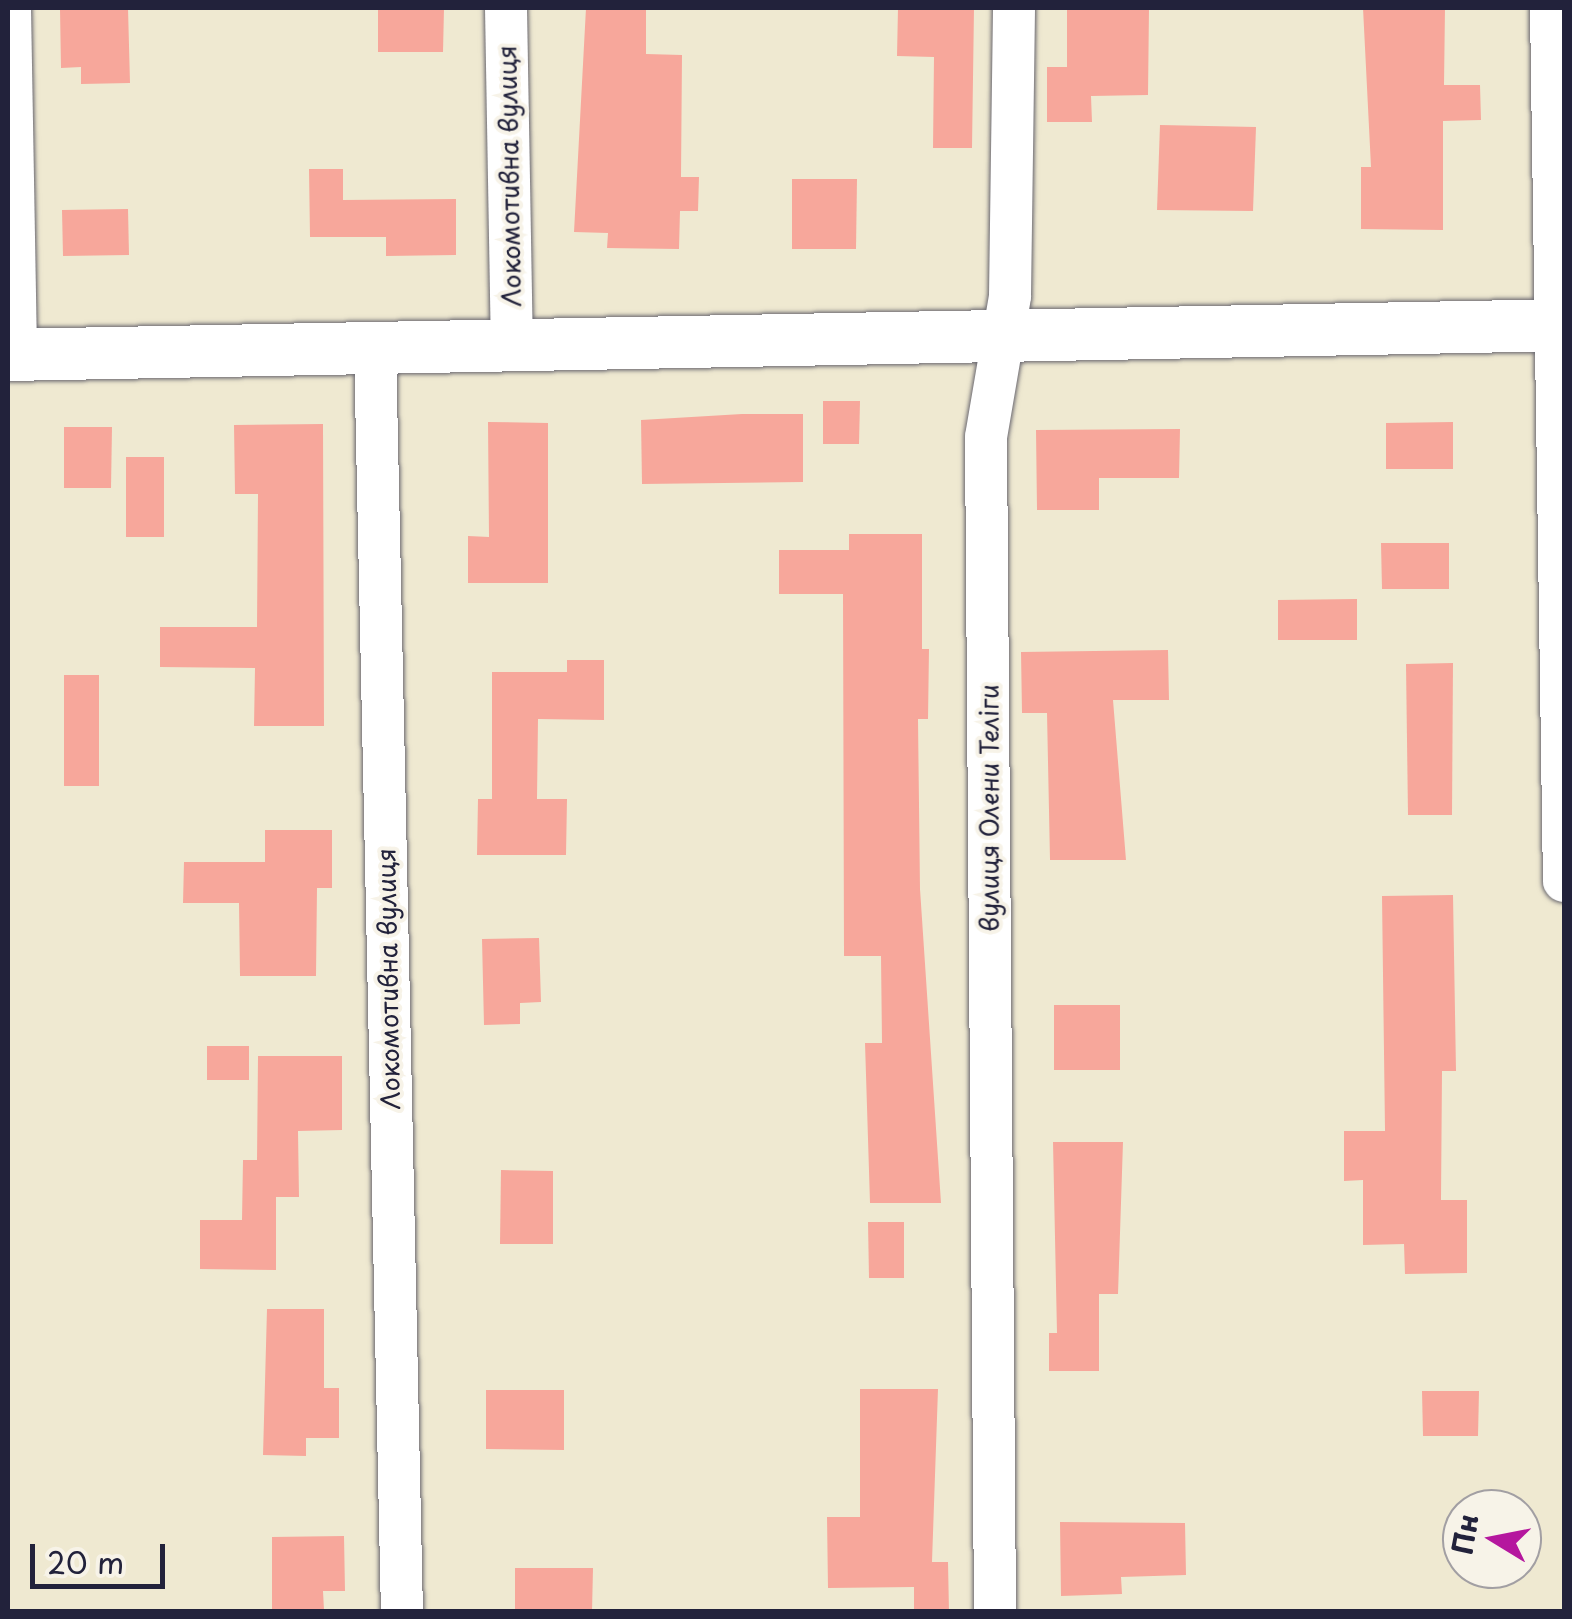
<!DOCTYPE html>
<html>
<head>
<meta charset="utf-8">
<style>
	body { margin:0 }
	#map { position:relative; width:1572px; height:1619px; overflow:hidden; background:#efe9d1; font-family:"Playpen Sans",sans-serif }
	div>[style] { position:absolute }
	.building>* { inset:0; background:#f7a79b }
	.roads { filter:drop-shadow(0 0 2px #6a6870) drop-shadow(0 0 2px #6a6870) }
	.minor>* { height:42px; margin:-21px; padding:0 21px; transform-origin:21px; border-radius:21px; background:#fff }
	.tertiary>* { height:52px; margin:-26px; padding:0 26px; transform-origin:26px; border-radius:26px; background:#fff }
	span { translate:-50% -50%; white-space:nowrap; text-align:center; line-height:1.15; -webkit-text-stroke:8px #f7f3e8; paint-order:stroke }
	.street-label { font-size:25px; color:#22223b }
	.frame { position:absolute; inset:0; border:10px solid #22223b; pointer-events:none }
	.north { position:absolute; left:1442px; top:1489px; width:100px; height:100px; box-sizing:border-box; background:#f7f3e8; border:2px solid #a29fa3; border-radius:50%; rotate:280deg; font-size:28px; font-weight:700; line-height:40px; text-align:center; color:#22223b }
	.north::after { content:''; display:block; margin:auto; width:35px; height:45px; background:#b5179e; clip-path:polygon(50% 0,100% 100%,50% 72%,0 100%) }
	.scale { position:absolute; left:30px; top:1544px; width:135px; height:45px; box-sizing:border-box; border:5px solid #22223b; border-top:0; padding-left:12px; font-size:30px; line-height:35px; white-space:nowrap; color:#22223b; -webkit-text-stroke:8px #f7f3e8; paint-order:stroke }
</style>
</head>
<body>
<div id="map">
	<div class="building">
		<i style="clip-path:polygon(128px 8px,130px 83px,81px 84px,81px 67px,61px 68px,60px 9px)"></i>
		<i style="clip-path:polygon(378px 8px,444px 8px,443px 52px,378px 52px)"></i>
		<i style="clip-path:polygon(586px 8px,646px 8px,646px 54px,682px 55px,681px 177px,699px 177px,698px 211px,680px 211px,679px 249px,607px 248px,608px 233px,574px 232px)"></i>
		<i style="clip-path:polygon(898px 8px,974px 8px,972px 148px,933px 148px,934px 57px,897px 56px)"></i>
		<i style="clip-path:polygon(1067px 8px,1149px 8px,1148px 95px,1091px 96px,1092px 122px,1047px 122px,1047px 67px,1067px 67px)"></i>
		<i style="clip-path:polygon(1363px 8px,1445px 8px,1444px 85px,1480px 85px,1481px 120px,1443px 121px,1443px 230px,1361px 229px,1361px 167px,1371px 167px)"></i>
		<i style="clip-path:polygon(1160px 125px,1256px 127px,1253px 211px,1157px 210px)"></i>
		<i style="clip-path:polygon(309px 169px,343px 169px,343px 200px,456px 199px,456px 255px,386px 256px,386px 237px,310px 237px)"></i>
		<i style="clip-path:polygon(792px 179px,857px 179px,856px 249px,792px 249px)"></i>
		<i style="clip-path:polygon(128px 209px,129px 255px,63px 256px,62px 210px)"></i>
		<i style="clip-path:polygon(823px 401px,860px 401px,859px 444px,823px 444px)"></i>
		<i style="clip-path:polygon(742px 414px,803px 414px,803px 482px,642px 484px,641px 420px)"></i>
		<i style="clip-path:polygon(488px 422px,548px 423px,548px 583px,468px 583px,468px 536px,489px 537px)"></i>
		<i style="clip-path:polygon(1453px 422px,1453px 469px,1386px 469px,1386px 423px)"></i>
		<i style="clip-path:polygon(323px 424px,324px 726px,254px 726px,255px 668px,160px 667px,160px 627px,257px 627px,258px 494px,235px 494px,234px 425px)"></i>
		<i style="clip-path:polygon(64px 427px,112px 427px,111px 488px,64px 488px)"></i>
		<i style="clip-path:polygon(1180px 429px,1179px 478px,1099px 478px,1099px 510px,1037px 510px,1036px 430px)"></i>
		<i style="clip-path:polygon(126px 457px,164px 457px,164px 537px,126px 537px)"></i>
		<i style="clip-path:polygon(849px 534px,922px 534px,922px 649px,929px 649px,928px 719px,918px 719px,920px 889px,941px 1203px,870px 1203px,865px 1043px,882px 1043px,881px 956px,844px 956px,843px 594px,779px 594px,779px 550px,849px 550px)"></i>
		<i style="clip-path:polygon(1381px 543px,1449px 543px,1449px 589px,1382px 589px)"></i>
		<i style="clip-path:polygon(1357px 599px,1357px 640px,1278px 640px,1278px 600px)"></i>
		<i style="clip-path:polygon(1168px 650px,1169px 700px,1113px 700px,1126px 860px,1050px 860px,1047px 713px,1022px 713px,1021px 652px)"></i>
		<i style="clip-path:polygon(567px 660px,604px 660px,604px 720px,538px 719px,537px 799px,567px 799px,566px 855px,477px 855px,478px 799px,492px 799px,492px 672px,567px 672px)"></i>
		<i style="clip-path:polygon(1453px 663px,1452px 815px,1408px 815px,1406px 664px)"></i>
		<i style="clip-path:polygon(64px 675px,99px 675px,99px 786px,64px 786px)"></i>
		<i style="clip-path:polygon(265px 830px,332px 830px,332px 888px,317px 888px,316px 976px,240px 976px,239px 903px,183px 903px,184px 862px,265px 862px)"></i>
		<i style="clip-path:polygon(1453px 895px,1456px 1071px,1442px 1071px,1441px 1200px,1467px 1200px,1467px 1273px,1405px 1274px,1404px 1244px,1363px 1245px,1363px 1180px,1344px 1181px,1344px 1131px,1385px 1131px,1382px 896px)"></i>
		<i style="clip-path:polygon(539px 938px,541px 1002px,520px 1003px,520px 1024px,484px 1025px,482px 939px)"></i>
		<i style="clip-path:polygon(1054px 1005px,1120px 1005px,1120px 1070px,1054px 1070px)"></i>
		<i style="clip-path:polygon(207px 1046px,249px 1046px,249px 1080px,207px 1080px)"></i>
		<i style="clip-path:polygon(258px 1056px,342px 1056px,342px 1130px,298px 1131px,299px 1197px,276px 1197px,276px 1270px,200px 1269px,200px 1220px,242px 1220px,243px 1160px,257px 1160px)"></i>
		<i style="clip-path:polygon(1053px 1142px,1123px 1142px,1118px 1294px,1099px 1294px,1099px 1371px,1049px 1371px,1049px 1333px,1057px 1333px)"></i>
		<i style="clip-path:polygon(501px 1170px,553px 1171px,553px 1244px,500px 1244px)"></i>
		<i style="clip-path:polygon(868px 1222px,904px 1222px,904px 1278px,869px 1278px)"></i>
		<i style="clip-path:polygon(267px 1309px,324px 1309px,324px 1388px,339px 1388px,339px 1438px,306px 1438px,306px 1456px,263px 1455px)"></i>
		<i style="clip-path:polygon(860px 1389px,938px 1389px,932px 1562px,948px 1562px,949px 1612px,914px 1612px,914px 1587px,828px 1588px,827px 1517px,860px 1517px)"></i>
		<i style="clip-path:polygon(486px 1390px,564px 1390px,564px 1450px,486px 1449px)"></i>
		<i style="clip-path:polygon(1422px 1391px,1479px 1391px,1478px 1436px,1423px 1436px)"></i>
		<i style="clip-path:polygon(1060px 1522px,1185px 1523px,1186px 1575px,1121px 1577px,1122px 1594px,1061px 1596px)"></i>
		<i style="clip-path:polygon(344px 1536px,345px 1591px,323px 1591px,324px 1610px,272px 1611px,272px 1537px)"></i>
		<i style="clip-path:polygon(515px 1568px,593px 1568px,592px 1612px,515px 1612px)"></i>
	</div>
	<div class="roads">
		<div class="minor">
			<i style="left:10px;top:8px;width:347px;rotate:89deg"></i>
			<i style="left:506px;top:8px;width:337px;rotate:89deg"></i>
			<i style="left:1551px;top:8px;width:873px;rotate:89.15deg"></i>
			<i style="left:375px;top:347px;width:1265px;rotate:88.78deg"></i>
			<i style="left:995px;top:1612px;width:1175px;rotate:-90.44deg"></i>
			<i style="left:986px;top:437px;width:143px;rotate:-80.3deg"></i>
			<i style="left:1010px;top:296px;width:288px;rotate:-89.2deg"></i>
		</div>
		<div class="tertiary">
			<i style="left:8px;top:355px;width:1556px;rotate:-1.1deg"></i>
		</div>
	</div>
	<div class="street-label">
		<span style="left:509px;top:176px;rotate:-91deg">Локомотивна вулиця</span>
		<span style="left:989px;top:808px;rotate:-90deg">вулиця Олени Теліги</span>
		<span style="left:388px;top:979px;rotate:-91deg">Локомотивна вулиця</span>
	</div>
	<div class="frame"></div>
	<div class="north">Пн</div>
	<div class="scale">20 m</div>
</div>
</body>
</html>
